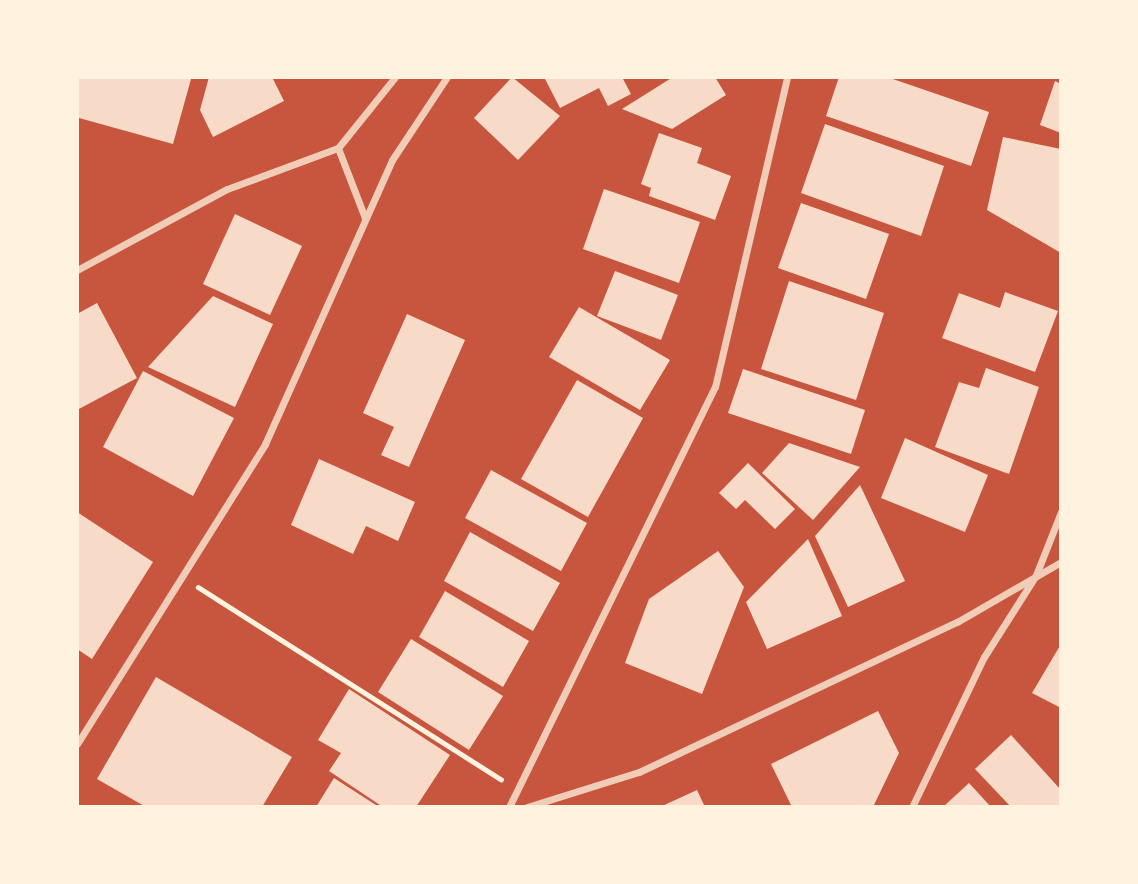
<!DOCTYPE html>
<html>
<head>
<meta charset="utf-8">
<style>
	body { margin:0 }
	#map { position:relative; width:1138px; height:884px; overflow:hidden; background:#c8553d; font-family:"Noto Sans",sans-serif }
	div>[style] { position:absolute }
	.building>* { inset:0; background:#f7dbc8 }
	.path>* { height:4.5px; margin:-2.25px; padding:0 2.25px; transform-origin:2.25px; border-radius:2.25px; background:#fff3e0 }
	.minor>* { height:7px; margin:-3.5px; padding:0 3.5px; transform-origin:3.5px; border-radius:3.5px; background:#f1ccb7 }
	span { translate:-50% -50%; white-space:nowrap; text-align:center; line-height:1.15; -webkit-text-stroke:7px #fff3e0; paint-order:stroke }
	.frame { position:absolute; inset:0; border:79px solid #fff3e0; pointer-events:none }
</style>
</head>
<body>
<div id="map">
	<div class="building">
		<i style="clip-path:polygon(77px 77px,191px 79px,173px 144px,79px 118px,77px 123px)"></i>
		<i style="clip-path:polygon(209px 77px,272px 77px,284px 101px,213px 137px,200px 110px)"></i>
		<i style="clip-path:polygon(512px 77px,560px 116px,518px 160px,474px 118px)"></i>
		<i style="clip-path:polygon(544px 77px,622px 77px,631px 94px,608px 106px,599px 88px,560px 108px)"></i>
		<i style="clip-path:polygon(673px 77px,715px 77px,726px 95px,672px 129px,622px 109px)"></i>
		<i style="clip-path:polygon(839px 77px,887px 77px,989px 112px,971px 166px,826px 116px)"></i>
		<i style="clip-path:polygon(1055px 81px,1061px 84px,1061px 133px,1040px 125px)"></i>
		<i style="clip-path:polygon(825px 124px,944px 166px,921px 236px,801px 193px)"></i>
		<i style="clip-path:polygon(659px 133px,702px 148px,697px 163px,731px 176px,715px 220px,649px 196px,651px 188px,641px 184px)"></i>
		<i style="clip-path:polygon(1003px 137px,1061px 149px,1061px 253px,987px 210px)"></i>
		<i style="clip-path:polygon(604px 189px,700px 222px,679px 283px,583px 249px)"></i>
		<i style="clip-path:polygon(801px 203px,889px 234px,866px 299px,778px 268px)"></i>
		<i style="clip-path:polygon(235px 214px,302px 246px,270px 315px,203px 284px)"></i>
		<i style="clip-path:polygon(615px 271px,678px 295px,661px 340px,597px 316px)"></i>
		<i style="clip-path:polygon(789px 281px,884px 313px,856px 400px,761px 369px)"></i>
		<i style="clip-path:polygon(1005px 292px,1058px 311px,1035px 372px,942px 338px,959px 293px,1000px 308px)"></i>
		<i style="clip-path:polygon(213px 296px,273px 324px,235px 407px,148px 367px)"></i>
		<i style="clip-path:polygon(97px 303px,137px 378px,77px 410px,77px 314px)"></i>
		<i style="clip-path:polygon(579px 307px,670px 360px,640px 410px,549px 357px)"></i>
		<i style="clip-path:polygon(407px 314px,465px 340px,409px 467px,381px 455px,394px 427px,363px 413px)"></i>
		<i style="clip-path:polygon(986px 368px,1039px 387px,1009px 474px,935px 447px,959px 382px,979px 388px)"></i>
		<i style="clip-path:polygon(743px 369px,865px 410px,851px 454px,728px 413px)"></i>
		<i style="clip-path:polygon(143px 371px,234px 418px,193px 496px,103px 447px)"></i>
		<i style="clip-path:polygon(577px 380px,643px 418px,588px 517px,521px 479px)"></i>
		<i style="clip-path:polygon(905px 438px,988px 475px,965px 532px,881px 498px)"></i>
		<i style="clip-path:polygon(789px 443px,860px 467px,813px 520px,762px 473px)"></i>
		<i style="clip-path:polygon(319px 459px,415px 502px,398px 541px,366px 526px,353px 554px,291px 525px)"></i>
		<i style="clip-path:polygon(748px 463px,795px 509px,775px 529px,745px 500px,736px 509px,719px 493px)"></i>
		<i style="clip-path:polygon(491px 470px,587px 523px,561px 571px,465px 518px)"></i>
		<i style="clip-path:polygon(860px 485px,905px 581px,848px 607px,815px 536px)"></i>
		<i style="clip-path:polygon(77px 512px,153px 562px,92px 659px,77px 649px)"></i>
		<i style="clip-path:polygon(470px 532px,560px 583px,533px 631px,444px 581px)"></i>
		<i style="clip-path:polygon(808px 539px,842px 616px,767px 649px,746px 602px)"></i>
		<i style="clip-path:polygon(718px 551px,744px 587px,702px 694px,625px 663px,649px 599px)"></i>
		<i style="clip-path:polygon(445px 591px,529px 641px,503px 687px,419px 637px)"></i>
		<i style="clip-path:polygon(411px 639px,503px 696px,469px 750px,378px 692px)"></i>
		<i style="clip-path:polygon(1061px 644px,1061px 708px,1032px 693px)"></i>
		<i style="clip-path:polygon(156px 677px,292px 757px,262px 807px,146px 807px,97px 779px)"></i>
		<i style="clip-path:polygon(349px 689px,450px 755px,416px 807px,383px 807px,329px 771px,341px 753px,318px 740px)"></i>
		<i style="clip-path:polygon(878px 711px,899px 753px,873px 807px,792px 807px,771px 764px)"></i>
		<i style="clip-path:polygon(1011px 735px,1061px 790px,1061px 807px,1011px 807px,975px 769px)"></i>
		<i style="clip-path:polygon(334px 778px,379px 807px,316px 807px)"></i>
		<i style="clip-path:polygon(969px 783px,991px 807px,943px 807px)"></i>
		<i style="clip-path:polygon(697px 790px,705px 807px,660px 807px)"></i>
	</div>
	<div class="path">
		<i style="left:198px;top:587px;width:359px;rotate:32.4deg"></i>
	</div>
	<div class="minor">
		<i style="left:365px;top:218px;width:75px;rotate:-111.1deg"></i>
		<i style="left:338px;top:148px;width:91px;rotate:-51.2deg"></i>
		<i style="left:77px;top:270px;width:170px;rotate:-28.4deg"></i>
		<i style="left:227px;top:189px;width:118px;rotate:-20.3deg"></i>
		<i style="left:77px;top:744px;width:354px;rotate:-57.9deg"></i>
		<i style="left:265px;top:444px;width:311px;rotate:-65.9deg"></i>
		<i style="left:392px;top:160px;width:100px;rotate:-56.5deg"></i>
		<i style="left:509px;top:807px;width:468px;rotate:-63.9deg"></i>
		<i style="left:715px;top:387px;width:318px;rotate:-76.9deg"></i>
		<i style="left:527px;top:807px;width:117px;rotate:-17.4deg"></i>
		<i style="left:639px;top:772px;width:352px;rotate:-25.3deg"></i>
		<i style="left:957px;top:622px;width:120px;rotate:-30deg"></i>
		<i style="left:912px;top:807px;width:166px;rotate:-64.4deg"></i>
		<i style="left:984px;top:657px;width:97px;rotate:-57.6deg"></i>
		<i style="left:1036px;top:575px;width:68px;rotate:-68.4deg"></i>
	</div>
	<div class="frame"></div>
</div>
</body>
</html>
